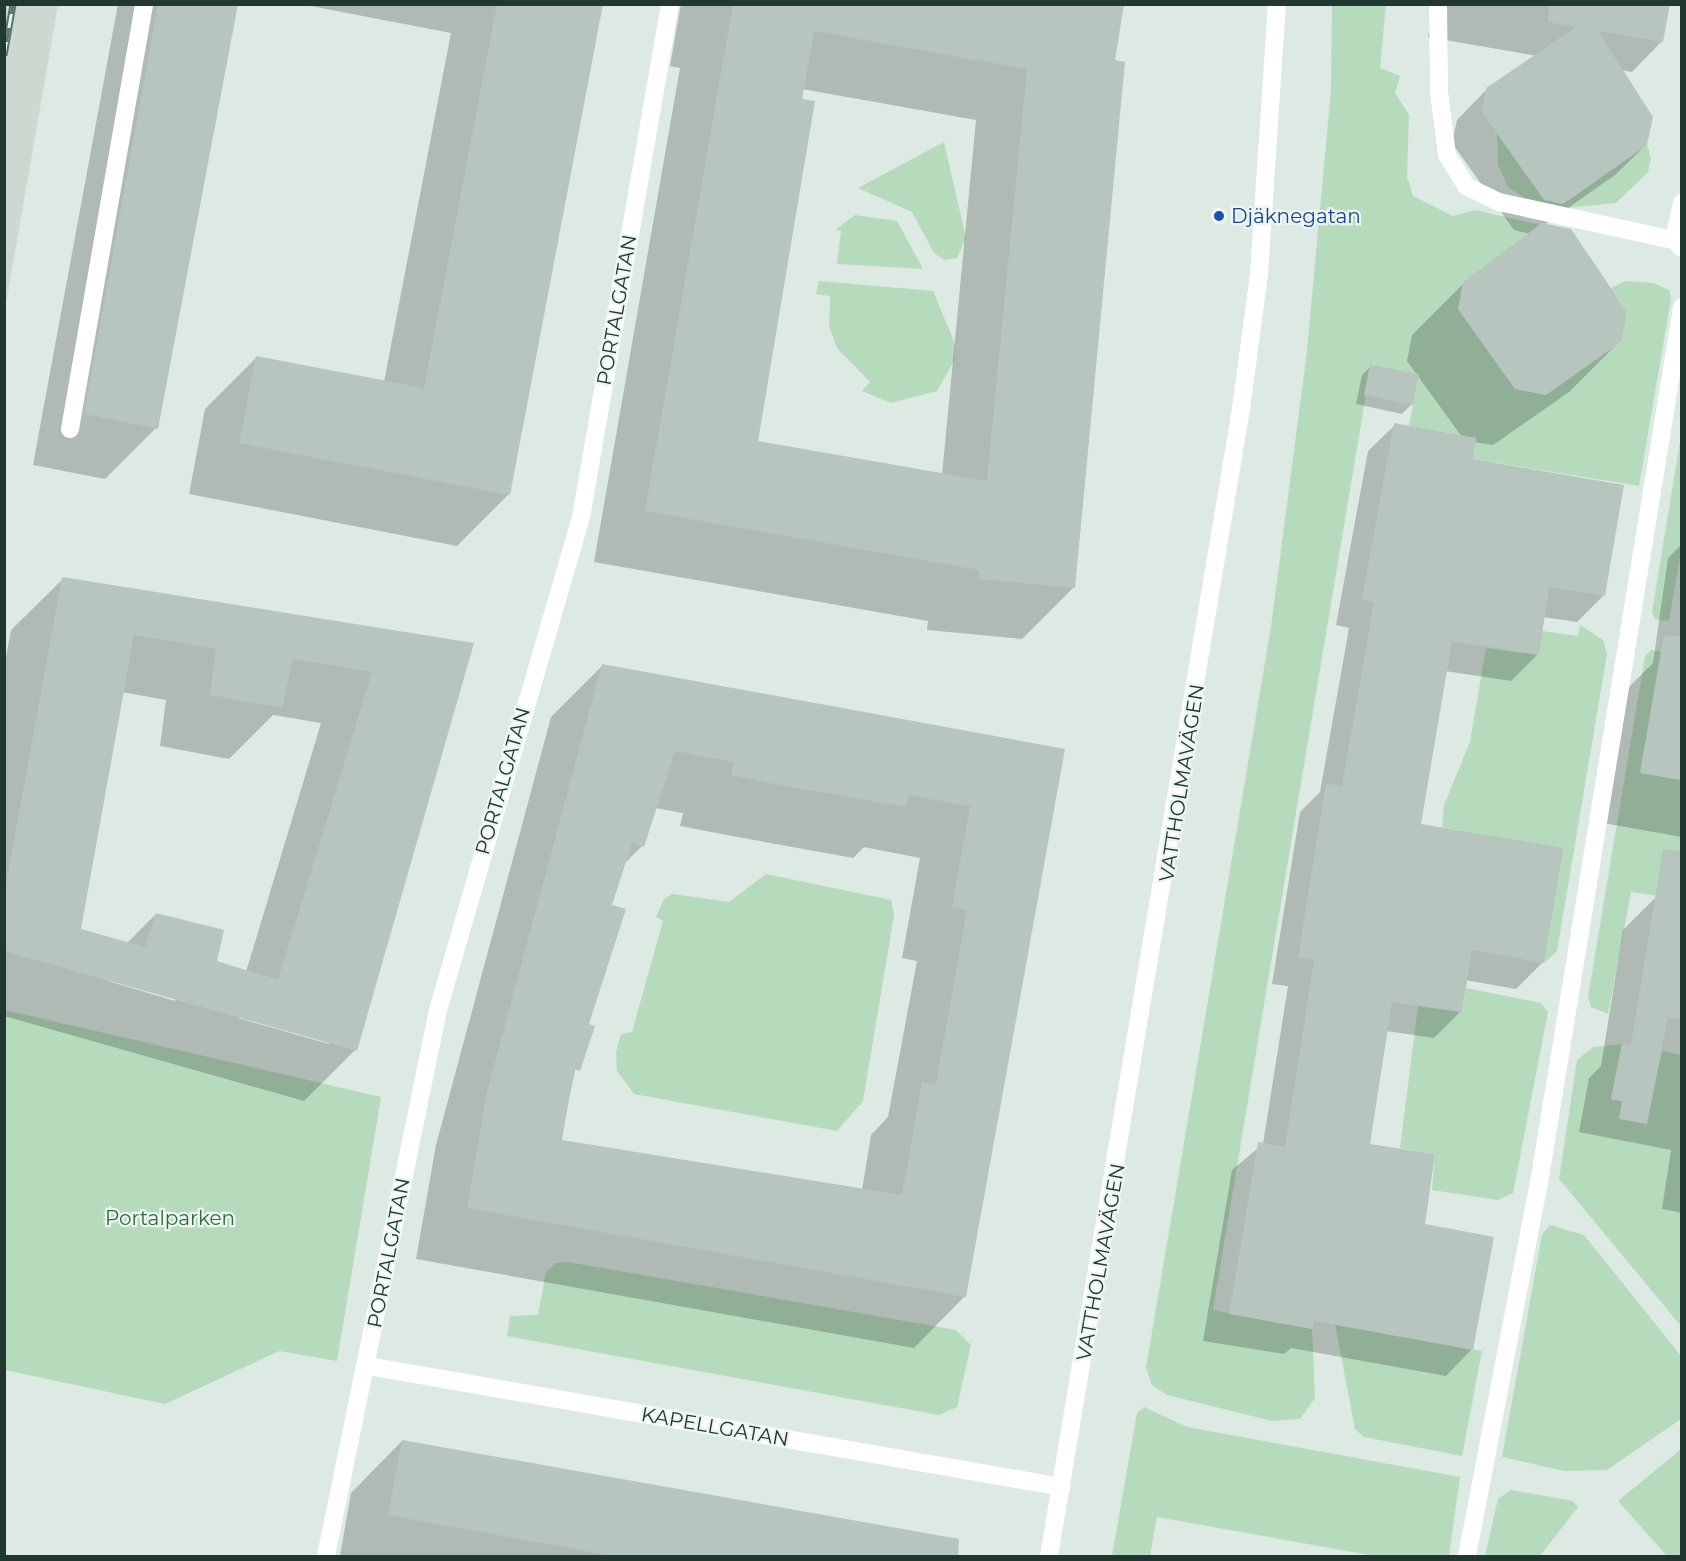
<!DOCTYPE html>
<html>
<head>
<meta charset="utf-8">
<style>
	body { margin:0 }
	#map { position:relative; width:1686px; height:1561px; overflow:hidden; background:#dde9e3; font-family:Montserrat,sans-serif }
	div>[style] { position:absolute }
	.built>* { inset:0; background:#ccd9d1 }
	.green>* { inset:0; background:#b6dabc }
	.shadow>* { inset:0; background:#0003 }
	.building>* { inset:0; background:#b6c6be }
	.minor>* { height:18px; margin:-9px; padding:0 9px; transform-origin:9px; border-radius:9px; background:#fff }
	.rail>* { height:7px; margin-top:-3.5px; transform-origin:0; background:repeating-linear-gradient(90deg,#edf6f1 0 14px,#59746a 0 28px); box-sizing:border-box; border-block:2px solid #59746a }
	.dots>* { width:16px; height:16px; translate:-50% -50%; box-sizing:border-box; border:3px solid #edf6f1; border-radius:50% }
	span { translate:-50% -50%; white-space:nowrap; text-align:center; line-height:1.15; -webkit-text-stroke:4.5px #edf6f1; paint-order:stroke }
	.transit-label { font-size:20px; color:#164399 }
	.left { translate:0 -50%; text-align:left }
	.street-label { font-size:20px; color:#20382f }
	.park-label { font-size:20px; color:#2b6d3e }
	.frame { position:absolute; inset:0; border:6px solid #20382f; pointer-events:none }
</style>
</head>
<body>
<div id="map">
	<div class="built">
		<i style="clip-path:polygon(5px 4px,58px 5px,5px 310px,4px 5px)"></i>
	</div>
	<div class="green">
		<i style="clip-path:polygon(1332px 5px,1386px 5px,1380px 68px,1400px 76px,1395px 93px,1409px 115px,1407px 177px,1413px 196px,1453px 216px,1475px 210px,1540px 225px,1463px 282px,1458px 309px,1515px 389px,1546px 395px,1622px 341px,1627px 312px,1611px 288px,1625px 281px,1653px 283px,1669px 290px,1671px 299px,1639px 486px,1473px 459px,1476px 438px,1409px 426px,1419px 374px,1371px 364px,1213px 1310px,1312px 1329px,1315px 1398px,1300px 1419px,1272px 1421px,1167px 1395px,1152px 1385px,1146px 1368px,1271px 627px,1307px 351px,1331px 90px)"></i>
		<i style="clip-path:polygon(1497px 133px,1540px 194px,1569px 200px,1647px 145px,1651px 158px,1648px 172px,1616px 203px,1568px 208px,1525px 198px,1508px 187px,1498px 165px)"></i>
		<i style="clip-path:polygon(944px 142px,966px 238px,957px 258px,944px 260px,934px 253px,912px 212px,858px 188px)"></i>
		<i style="clip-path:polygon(855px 215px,897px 221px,923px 269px,837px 264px,841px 231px,835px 230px)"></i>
		<i style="clip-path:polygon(819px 281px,933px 291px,955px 344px,954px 361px,937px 391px,891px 403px,862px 391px,870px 382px,837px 348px,829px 326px,830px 296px,816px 294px)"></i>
		<i style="clip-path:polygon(1681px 436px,1681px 551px,1669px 621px,1655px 619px,1652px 612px)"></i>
		<i style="clip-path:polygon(1580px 625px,1603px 640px,1607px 654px,1557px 951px,1544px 963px,1564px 849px,1442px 827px,1444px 805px,1470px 742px,1486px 648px,1538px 655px,1542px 631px,1578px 636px)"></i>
		<i style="clip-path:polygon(1651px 650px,1661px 652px,1640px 773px,1681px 780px,1681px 899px,1631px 892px,1608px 1014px,1591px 1007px,1588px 997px,1645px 656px)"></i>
		<i style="clip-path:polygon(766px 874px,891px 900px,894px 915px,863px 1101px,837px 1131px,634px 1094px,617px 1071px,616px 1052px,621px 1034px,632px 1032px,663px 921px,656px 917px,664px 899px,672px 894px,729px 902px)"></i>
		<i style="clip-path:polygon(1466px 988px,1541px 1003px,1548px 1012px,1513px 1193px,1498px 1200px,1432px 1190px,1435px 1154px,1400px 1148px,1418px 1006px,1462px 1012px)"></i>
		<i style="clip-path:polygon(5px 1010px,381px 1097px,337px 1361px,279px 1351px,165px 1404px,5px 1370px)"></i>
		<i style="clip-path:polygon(1622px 1044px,1611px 1099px,1650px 1107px,1662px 1051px,1681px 1055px,1681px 1326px,1559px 1179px,1577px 1060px,1593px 1047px)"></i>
		<i style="clip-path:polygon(1550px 1225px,1584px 1235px,1681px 1356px,1681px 1419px,1607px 1470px,1565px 1471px,1502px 1457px,1542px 1235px)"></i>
		<i style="clip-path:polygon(568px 1262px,956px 1330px,971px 1345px,957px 1407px,939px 1415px,507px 1336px,510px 1316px,538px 1315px,546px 1272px,556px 1263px)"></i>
		<i style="clip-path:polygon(1335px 1324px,1482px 1351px,1462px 1456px,1364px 1437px,1355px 1429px)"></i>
		<i style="clip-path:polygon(1144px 1407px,1187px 1427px,1460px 1477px,1449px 1556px,1375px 1556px,1157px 1517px,1150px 1556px,1112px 1556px,1137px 1413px)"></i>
		<i style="clip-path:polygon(1681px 1449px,1681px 1556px,1667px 1556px,1618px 1501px)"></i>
		<i style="clip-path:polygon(1511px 1490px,1573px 1501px,1578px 1507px,1540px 1556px,1485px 1556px,1498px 1499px)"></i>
	</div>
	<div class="shadow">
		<i style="clip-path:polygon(118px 4px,237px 4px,156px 428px,105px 479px,33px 465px)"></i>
		<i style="clip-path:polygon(300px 4px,602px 4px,509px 494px,457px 546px,189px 494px,205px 409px,256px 358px,384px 382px,451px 33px)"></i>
		<i style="clip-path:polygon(evenodd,681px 4px,1123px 4px,1113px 62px,1073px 588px,1022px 639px,927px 630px,928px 621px,594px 562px,680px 68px,670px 66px,681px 4px,802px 89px,976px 120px,942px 475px,757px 443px,802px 89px)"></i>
		<i style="clip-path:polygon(1434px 4px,1669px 4px,1662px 41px,1632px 72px,1621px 70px,1646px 145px,1615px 175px,1544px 225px,1621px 340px,1569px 392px,1493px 445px,1474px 442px,1471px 460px,1603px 596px,1577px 622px,1543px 617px,1537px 655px,1511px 681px,1445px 671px,1419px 825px,1543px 962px,1516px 989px,1465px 980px,1460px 1012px,1434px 1038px,1386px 1031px,1368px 1145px,1423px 1226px,1472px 1349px,1446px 1376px,1291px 1348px,1284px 1354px,1203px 1341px,1232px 1170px,1263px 1144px,1288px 986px,1272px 984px,1300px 812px,1320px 792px,1349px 628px,1336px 625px,1368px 451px,1395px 425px,1462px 437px,1407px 361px,1412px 335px,1464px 283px,1530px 234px,1514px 230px,1452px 143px,1457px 120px,1487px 89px,1537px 56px,1428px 37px)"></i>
		<i style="clip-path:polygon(1371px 366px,1412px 404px,1402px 414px,1356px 404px,1362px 375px)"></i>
		<i style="clip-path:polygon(1682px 544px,1682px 837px,1592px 821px,1613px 703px,1653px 663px,1668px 558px)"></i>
		<i style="clip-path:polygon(evenodd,63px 579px,472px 644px,355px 1050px,304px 1101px,4px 1016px,4px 667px,11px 630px,63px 579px,122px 692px,166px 700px,160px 746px,229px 759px,273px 715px,321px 723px,246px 972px,215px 962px,156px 914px,127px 943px,80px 930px,122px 692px,63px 579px,111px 979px,176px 998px,175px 1001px,108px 981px,111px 979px,63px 579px,241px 1016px,330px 1041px,329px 1044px,238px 1018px,241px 1016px)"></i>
		<i style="clip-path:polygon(evenodd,603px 665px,1063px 750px,965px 1296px,914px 1348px,416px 1259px,436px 1145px,551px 717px,603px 665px,655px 808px,683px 813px,680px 826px,727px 835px,853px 858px,864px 847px,920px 858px,902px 958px,917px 961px,888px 1117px,871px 1135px,862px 1190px,560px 1141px,610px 906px,623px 865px,642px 846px,655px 808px)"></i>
		<i style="clip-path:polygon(1656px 897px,1682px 901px,1682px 1213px,1662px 1209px,1671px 1150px,1579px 1132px,1589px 1078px,1601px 1066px,1623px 930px)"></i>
		<i style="clip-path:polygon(402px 1441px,915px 1556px,340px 1556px,351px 1493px)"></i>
	</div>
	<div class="building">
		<i style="clip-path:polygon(158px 4px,238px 4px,158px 429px,84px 414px)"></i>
		<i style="clip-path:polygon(497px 4px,603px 4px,510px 495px,239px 443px,256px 356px,424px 388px)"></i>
		<i style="clip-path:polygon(evenodd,733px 4px,1124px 4px,1115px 60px,1125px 62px,1075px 588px,978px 579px,979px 570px,645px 511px,733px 4px,814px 31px,1027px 69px,987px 481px,758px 441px,815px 101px,802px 99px,814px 31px)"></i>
		<i style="clip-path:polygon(1549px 4px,1670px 4px,1663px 42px,1598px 31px,1653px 117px,1647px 145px,1563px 204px,1544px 200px,1482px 112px,1486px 88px,1576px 27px,1548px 22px)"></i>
		<i style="clip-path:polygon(1542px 223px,1571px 229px,1627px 312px,1622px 341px,1546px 395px,1515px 389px,1458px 309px,1463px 282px)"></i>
		<i style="clip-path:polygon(1370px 364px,1419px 374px,1413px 405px,1364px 395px)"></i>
		<i style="clip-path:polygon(1394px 423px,1476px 438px,1473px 459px,1624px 485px,1605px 596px,1549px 587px,1539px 655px,1452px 641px,1421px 824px,1564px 848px,1544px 963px,1472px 950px,1462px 1012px,1392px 1002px,1370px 1144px,1435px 1154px,1425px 1224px,1494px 1237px,1473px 1350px,1314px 1321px,1312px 1329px,1229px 1314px,1258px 1142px,1285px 1147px,1314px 960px,1298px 957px,1326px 784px,1342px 786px,1374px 602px,1362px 599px)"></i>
		<i style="clip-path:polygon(evenodd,62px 577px,474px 643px,357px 1051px,4px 951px,4px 895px,62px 577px,134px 635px,216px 649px,210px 695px,282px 708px,293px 659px,372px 672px,278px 980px,217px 961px,224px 930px,156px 913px,145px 947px,81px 929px,134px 635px)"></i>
		<i style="clip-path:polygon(1664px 635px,1682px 637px,1682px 780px,1640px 773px)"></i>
		<i style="clip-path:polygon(evenodd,602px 664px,1065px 749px,966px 1297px,467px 1208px,487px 1092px,602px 664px,675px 751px,734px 762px,731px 775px,779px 785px,906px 807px,908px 795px,970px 806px,952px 907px,967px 910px,936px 1084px,922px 1082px,902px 1195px,562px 1140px,574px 1069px,580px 1071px,595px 1026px,589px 1024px,626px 909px,612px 905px,632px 843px,644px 847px,675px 751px)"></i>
		<i style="clip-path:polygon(1663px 849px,1682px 851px,1682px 1019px,1668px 1017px,1647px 1124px,1619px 1119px,1622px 1101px,1611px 1099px,1622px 1044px,1631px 1045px)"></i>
		<i style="clip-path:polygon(402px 1440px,959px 1539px,958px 1557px,619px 1557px,388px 1515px)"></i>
	</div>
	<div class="minor">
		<i style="left:1438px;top:4px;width:88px;rotate:89.3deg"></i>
		<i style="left:1439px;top:92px;width:64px;rotate:82.8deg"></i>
		<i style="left:1447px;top:155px;width:36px;rotate:58deg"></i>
		<i style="left:1466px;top:186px;width:37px;rotate:26deg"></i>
		<i style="left:1499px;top:202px;width:179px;rotate:12.3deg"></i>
		<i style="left:1674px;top:240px;width:11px;rotate:45deg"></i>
		<i style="left:1674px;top:240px;width:38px;rotate:-78deg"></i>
		<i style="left:70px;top:429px;width:431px;rotate:-80.1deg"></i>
		<i style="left:368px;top:1366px;width:704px;rotate:9.89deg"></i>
		<i style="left:326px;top:1556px;width:557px;rotate:-78.41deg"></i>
		<i style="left:438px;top:1010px;width:513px;rotate:-73.82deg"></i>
		<i style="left:581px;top:517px;width:521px;rotate:-80.16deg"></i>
		<i style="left:1049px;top:1556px;width:1163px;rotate:-80.5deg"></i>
		<i style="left:1241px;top:409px;width:136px;rotate:-82.4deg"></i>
		<i style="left:1259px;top:274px;width:271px;rotate:-86.2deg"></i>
		<i style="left:1467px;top:1556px;width:380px;rotate:-79.1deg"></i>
		<i style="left:1539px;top:1183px;width:887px;rotate:-80.72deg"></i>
	</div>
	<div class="rail">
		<i style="left:4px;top:55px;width:52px;rotate:-80deg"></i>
	</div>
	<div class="dots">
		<i style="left:1219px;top:216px;background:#1a4fb4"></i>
	</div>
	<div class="transit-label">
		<span class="left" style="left:1231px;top:216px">Djäknegatan</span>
	</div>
	<div class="street-label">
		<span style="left:617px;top:310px;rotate:-80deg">PORTALGATAN</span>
		<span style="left:503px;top:781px;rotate:-74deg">PORTALGATAN</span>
		<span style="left:1182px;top:783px;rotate:-81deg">VATTHOLMAVÄGEN</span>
		<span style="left:389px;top:1253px;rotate:-79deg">PORTALGATAN</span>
		<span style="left:1101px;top:1262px;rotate:-80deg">VATTHOLMAVÄGEN</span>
		<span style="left:715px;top:1427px;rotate:10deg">KAPELLGATAN</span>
	</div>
	<div class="park-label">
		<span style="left:170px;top:1218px">Portalparken</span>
	</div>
	<div class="frame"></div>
</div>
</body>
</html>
